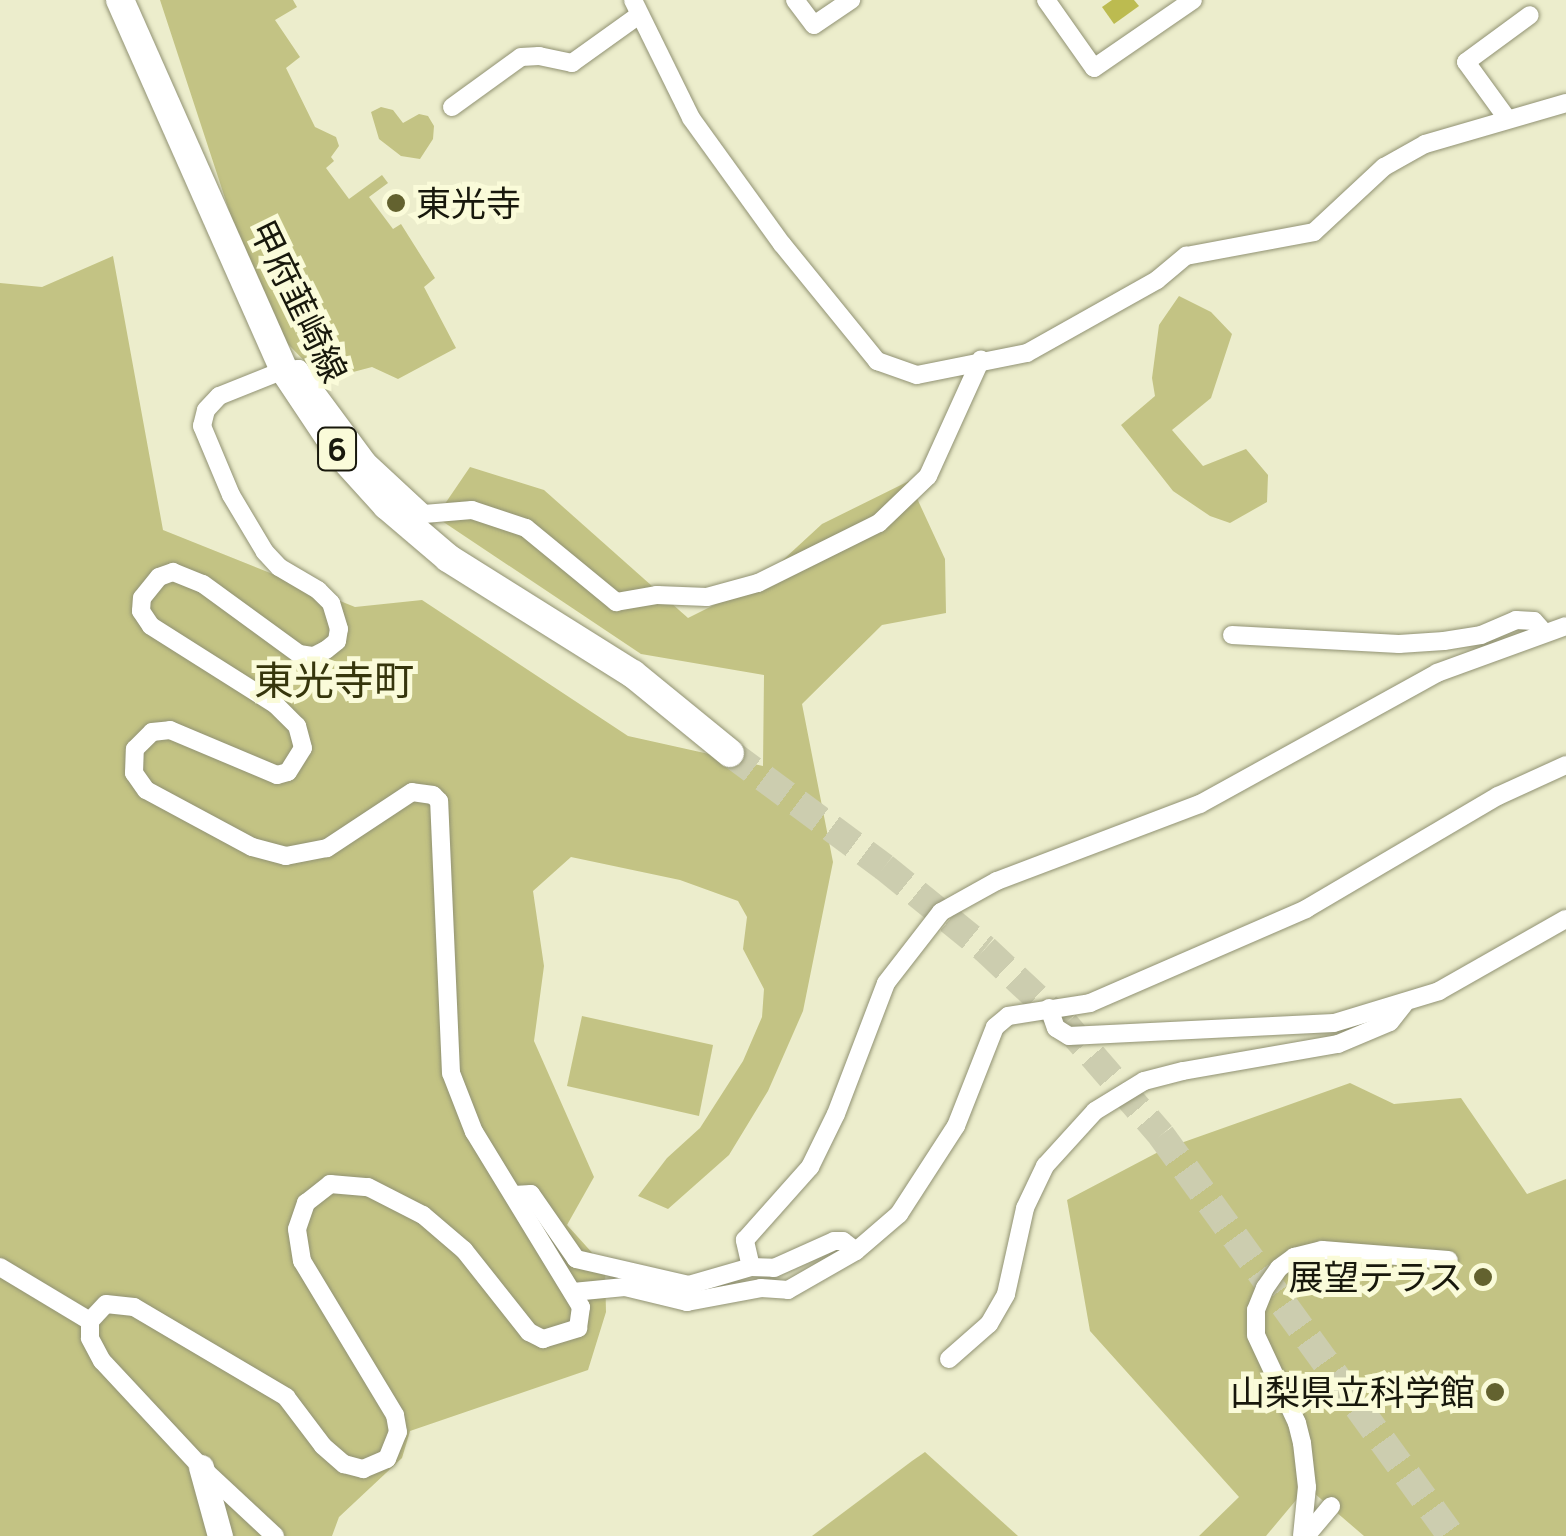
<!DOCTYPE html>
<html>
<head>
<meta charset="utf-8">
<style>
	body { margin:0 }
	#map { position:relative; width:1566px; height:1536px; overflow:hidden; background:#ecedcc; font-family:Manrope,"Noto Sans JP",sans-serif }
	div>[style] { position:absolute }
	.green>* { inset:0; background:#c3c384 }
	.water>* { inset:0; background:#bcbb50 }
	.primary-tunnel>* { height:28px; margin-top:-14px; transform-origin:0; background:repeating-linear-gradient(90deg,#cccdaf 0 28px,transparent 0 42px) }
	.roads { filter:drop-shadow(0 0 2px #919273) drop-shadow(0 0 2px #919273) }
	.minor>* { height:18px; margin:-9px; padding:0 9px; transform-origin:9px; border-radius:9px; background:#fff }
	.secondary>* { height:25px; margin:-12.5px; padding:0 12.5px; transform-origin:12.5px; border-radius:12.5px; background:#fff }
	.primary>* { height:28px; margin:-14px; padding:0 14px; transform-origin:14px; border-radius:14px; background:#fff }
	.dots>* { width:28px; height:28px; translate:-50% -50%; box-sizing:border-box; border:5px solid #fafbd9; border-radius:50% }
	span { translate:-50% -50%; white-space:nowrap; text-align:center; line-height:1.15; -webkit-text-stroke:10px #fafbd9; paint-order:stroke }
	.shield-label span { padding:2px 8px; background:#fafbd9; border:2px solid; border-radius:8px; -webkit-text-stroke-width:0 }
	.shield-label { font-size:32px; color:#18180c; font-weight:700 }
	.poi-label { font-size:35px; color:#18180c }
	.left { translate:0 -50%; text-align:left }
	.right { translate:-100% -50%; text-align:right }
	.street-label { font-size:35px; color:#18180c }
	.quarter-label { font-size:40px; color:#36360c }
</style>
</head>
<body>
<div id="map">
	<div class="green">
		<i style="clip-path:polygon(160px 0,293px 0,297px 7px,275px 20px,300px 57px,286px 68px,315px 127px,336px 137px,339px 146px,331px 157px,334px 161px,326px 168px,349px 199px,382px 175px,388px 183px,369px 197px,393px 229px,401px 224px,435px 278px,424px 287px,456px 348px,398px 379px,372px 367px,323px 380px,285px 341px,241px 247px)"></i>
		<i style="clip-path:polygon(381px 107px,393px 110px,403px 123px,419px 114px,428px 116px,434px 126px,433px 139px,420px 159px,401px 156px,379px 139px,371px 112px)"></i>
		<i style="clip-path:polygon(113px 256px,163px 530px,355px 607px,422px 600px,628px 736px,763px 766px,764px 675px,641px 654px,436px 517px,470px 467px,544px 490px,688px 618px,758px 583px,822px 524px,909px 481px,945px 559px,946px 613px,882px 625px,802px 704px,833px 862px,803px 1011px,768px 1091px,729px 1155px,668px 1209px,638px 1196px,667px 1158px,700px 1128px,743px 1061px,762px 1017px,764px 989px,743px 949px,747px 917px,738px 901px,680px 880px,571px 857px,533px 891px,544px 966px,534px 1041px,594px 1177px,567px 1225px,605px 1267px,606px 1312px,588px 1370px,410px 1431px,402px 1458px,339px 1517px,332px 1536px,0 1536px,0 283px,42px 287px)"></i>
		<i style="clip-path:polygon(1179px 296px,1211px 312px,1232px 334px,1211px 398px,1172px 430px,1203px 466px,1246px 449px,1268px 475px,1267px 502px,1230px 523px,1210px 516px,1173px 491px,1121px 425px,1155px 396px,1152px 378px,1159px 325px)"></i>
		<i style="clip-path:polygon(582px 1016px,713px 1045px,699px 1116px,567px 1086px)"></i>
		<i style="clip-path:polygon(1350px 1083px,1394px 1104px,1461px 1098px,1527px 1194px,1566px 1179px,1566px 1536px,1364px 1536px,1307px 1487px,1266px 1536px,1199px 1536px,1239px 1497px,1090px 1331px,1067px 1200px,1164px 1149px)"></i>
		<i style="clip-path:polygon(925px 1452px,1018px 1536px,812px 1536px,912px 1461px)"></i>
	</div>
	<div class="water">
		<i style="clip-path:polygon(1112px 0,1134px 0,1139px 6px,1114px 24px,1102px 7px)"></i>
	</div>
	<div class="primary-tunnel">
		<i style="left:730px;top:753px;width:192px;rotate:36.5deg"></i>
		<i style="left:884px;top:867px;width:130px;rotate:39.1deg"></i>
		<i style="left:985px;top:949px;width:110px;rotate:43.2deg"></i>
		<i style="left:1065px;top:1024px;width:147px;rotate:49.1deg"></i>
		<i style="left:1161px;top:1135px;width:495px;rotate:54.1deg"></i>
	</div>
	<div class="roads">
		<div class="minor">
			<i style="left:633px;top:0;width:131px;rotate:63.8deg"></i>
			<i style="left:691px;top:118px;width:155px;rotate:54.2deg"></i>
			<i style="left:782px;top:244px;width:151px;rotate:50.9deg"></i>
			<i style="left:877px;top:361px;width:42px;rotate:19.3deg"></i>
			<i style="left:917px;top:375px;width:112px;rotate:-11.3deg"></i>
			<i style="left:1027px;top:353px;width:149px;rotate:-29.3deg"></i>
			<i style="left:1157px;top:280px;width:38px;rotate:-40deg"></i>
			<i style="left:1186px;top:256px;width:130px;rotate:-10.6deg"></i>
			<i style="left:1314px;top:232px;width:96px;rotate:-42.9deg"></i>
			<i style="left:1384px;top:167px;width:47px;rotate:-29.3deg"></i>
			<i style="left:1425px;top:144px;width:147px;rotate:-16.2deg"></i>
			<i style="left:795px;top:0;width:31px;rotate:53deg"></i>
			<i style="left:814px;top:25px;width:45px;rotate:-34deg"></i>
			<i style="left:1046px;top:0;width:83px;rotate:54.8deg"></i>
			<i style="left:1094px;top:68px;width:120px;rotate:-34.5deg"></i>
			<i style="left:452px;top:107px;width:85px;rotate:-35.9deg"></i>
			<i style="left:521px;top:57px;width:18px;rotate:-3deg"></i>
			<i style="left:539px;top:56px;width:34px;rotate:12deg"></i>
			<i style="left:572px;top:63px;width:82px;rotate:-35.6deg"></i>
			<i style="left:1506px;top:117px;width:68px;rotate:-126deg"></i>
			<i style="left:1466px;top:62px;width:79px;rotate:-36.3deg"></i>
			<i style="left:1232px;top:635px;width:167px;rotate:3.1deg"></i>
			<i style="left:1399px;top:644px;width:45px;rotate:-3.8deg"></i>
			<i style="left:1444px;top:641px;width:37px;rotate:-9deg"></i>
			<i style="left:1481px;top:635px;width:38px;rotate:-23deg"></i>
			<i style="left:1516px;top:620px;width:18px;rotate:3deg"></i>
			<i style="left:1534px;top:621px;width:15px;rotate:48deg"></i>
			<i style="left:1049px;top:1008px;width:21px;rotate:71deg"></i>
			<i style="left:1056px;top:1028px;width:15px;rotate:32deg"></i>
			<i style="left:1069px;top:1036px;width:265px;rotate:-2.8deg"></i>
			<i style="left:1334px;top:1023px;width:110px;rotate:-16.9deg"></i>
			<i style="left:1439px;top:991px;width:146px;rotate:-29.6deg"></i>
			<i style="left:514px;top:1195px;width:17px;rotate:-3deg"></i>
			<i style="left:531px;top:1194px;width:79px;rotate:55.3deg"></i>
			<i style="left:576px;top:1259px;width:116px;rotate:13deg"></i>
			<i style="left:689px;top:1285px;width:65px;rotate:-16.2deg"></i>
			<i style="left:751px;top:1267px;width:23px;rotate:2deg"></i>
			<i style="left:774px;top:1268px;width:66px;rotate:-24.2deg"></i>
			<i style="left:834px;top:1241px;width:9px"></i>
			<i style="left:843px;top:1241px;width:16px;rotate:38deg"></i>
			<i style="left:0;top:1267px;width:105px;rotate:31deg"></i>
			<i style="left:751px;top:1267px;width:28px;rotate:-103deg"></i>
			<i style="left:745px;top:1240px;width:98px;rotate:-48.3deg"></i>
			<i style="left:810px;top:1167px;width:59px;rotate:-63.9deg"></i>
			<i style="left:836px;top:1114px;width:140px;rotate:-69.1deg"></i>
			<i style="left:886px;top:983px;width:90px;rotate:-52.2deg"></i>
			<i style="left:941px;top:912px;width:64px;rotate:-29deg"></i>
			<i style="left:997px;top:881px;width:217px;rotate:-20.8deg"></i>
			<i style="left:1200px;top:804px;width:271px;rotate:-28.9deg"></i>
			<i style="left:1437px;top:673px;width:137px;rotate:-20deg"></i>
			<i style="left:573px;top:1292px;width:52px;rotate:-5.5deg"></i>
			<i style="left:625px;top:1287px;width:64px;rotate:13.6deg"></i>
			<i style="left:687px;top:1302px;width:75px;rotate:-10.7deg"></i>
			<i style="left:761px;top:1288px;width:27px;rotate:4deg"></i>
			<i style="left:788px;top:1290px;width:78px;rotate:-29.8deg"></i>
			<i style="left:856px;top:1251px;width:57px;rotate:-40.7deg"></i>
			<i style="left:899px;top:1214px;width:105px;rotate:-57.1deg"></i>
			<i style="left:956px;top:1126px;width:106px;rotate:-68.5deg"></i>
			<i style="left:995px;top:1027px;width:17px;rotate:-40deg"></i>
			<i style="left:1008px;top:1016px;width:83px;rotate:-9deg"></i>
			<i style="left:1090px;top:1003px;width:236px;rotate:-23.5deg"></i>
			<i style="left:1306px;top:909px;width:223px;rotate:-30.5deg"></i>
			<i style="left:1498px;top:796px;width:75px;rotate:-24.5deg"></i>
			<i style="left:949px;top:1359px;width:53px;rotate:-41.2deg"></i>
			<i style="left:989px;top:1324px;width:34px;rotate:-60deg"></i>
			<i style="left:1006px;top:1294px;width:88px;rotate:-77.5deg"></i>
			<i style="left:1025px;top:1208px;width:47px;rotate:-64.5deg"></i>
			<i style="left:1045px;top:1166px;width:74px;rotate:-47.7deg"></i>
			<i style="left:1095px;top:1111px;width:57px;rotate:-31.5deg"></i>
			<i style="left:1144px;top:1081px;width:40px;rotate:-14.4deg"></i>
			<i style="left:1183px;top:1071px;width:157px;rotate:-9.9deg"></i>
			<i style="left:1338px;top:1044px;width:56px;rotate:-22.9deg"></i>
			<i style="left:1390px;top:1022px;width:23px;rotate:-52deg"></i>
			<i style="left:275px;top:1536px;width:101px;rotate:-137deg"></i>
			<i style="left:201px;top:1467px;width:145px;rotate:-133deg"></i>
			<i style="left:102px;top:1361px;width:26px;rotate:-118deg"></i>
			<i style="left:90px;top:1338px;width:17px;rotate:-90deg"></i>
			<i style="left:90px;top:1321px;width:23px;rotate:-47deg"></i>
			<i style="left:106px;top:1304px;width:28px;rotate:6deg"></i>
			<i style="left:134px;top:1307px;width:177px;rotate:30.6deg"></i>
			<i style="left:286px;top:1397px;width:61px;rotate:52.9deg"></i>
			<i style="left:323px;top:1446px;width:28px;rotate:41deg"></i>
			<i style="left:344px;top:1464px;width:20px;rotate:15deg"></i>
			<i style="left:363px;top:1469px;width:26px;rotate:-23deg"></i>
			<i style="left:387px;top:1459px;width:29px;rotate:-68deg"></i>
			<i style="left:398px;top:1432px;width:17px;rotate:-100deg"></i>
			<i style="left:395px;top:1415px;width:180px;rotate:-121.1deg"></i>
			<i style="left:302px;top:1261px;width:32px;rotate:-99deg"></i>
			<i style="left:297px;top:1229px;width:28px;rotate:-71deg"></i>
			<i style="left:306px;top:1203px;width:31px;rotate:-38deg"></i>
			<i style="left:330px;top:1184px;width:38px;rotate:5deg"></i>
			<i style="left:368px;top:1187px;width:62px;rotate:27deg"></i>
			<i style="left:423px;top:1215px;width:54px;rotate:40.5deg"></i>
			<i style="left:464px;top:1250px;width:105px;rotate:51.6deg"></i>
			<i style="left:529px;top:1332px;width:16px;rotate:27deg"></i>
			<i style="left:543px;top:1339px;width:37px;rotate:-17deg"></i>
			<i style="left:578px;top:1328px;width:21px;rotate:-82deg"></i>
			<i style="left:581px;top:1307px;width:205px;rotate:-121.4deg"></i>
			<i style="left:474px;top:1132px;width:63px;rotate:-111.3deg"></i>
			<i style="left:451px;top:1073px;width:272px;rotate:-92.5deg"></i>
			<i style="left:439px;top:801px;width:8px;rotate:-135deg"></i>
			<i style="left:433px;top:795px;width:21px;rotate:-172deg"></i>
			<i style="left:412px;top:792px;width:102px;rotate:146.6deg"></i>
			<i style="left:327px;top:848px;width:42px;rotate:169deg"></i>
			<i style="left:286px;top:856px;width:35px;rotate:-165deg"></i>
			<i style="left:252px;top:847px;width:120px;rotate:-151.7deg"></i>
			<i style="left:146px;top:790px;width:21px;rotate:-125deg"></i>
			<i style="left:134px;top:773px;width:24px;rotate:-88deg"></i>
			<i style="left:135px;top:749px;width:24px;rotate:-45deg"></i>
			<i style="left:152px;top:732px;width:18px;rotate:-6deg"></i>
			<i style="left:170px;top:730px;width:116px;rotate:22.8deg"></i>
			<i style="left:277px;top:775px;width:11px;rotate:-15deg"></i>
			<i style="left:288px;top:772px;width:28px;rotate:-58deg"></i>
			<i style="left:303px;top:748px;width:23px;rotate:-105deg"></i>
			<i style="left:297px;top:726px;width:30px;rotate:-135deg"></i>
			<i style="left:276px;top:705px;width:148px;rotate:-147.7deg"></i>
			<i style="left:151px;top:626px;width:18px;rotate:-124deg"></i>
			<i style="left:141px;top:611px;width:13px;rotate:-86deg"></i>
			<i style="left:142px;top:598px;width:27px;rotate:-51deg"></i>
			<i style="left:159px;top:577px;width:15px;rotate:-20deg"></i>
			<i style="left:173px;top:572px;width:32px;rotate:22deg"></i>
			<i style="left:203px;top:584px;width:119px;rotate:36.1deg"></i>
			<i style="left:299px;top:654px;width:15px;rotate:8deg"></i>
			<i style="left:314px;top:656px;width:13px;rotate:-27deg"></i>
			<i style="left:326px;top:650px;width:14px;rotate:-39deg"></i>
			<i style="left:337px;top:641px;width:12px;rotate:-81deg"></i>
			<i style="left:339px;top:629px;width:27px;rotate:-107deg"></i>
			<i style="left:331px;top:603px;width:18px;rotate:-135deg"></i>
			<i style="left:318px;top:590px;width:45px;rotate:-149.5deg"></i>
			<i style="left:279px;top:567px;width:21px;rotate:-133deg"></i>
			<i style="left:265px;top:552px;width:66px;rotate:-120.8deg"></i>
			<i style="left:231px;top:495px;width:75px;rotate:-112.8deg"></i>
			<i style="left:202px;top:426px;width:16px;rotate:-76deg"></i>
			<i style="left:206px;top:410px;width:19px;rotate:-47deg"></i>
			<i style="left:219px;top:396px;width:70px;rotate:-21.8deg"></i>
			<i style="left:284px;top:370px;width:15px;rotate:-4deg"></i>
			<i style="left:299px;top:369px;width:114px;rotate:53.5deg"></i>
			<i style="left:367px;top:461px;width:78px;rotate:42.9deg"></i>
			<i style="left:424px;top:514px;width:48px;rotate:-4.8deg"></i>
			<i style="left:472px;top:510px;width:57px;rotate:18.4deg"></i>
			<i style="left:526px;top:528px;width:117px;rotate:39.4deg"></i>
			<i style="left:616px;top:602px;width:42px;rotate:-9.7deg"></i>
			<i style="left:657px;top:595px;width:50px;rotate:2.3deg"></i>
			<i style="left:707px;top:597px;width:53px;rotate:-15.4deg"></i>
			<i style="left:758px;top:583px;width:135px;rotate:-26.4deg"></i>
			<i style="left:879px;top:523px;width:68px;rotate:-43.8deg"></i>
			<i style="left:928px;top:476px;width:128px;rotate:-65.6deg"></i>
			<i style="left:1302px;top:1536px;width:49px;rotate:-84.2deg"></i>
			<i style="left:1307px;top:1487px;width:44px;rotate:-96.5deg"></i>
			<i style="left:1302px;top:1443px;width:21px;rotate:-104deg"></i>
			<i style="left:1297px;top:1423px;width:97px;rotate:-115deg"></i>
			<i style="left:1256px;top:1335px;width:25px;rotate:-90deg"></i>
			<i style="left:1256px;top:1310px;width:24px;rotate:-68deg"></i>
			<i style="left:1265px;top:1288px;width:24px;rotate:-55deg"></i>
			<i style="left:1279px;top:1268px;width:19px;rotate:-36deg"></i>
			<i style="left:1294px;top:1257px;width:29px;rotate:-14deg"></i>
			<i style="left:1322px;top:1250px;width:127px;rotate:4.5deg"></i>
			<i style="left:1306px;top:1536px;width:39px;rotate:-50deg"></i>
		</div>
		<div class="secondary">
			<i style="left:201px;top:1467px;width:72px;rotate:74.6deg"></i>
		</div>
		<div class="primary">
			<i style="left:120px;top:0;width:405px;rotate:66.1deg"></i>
			<i style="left:284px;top:370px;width:101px;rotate:56.3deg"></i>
			<i style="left:340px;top:454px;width:70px;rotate:47.9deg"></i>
			<i style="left:387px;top:506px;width:80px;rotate:40.4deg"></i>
			<i style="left:448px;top:558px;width:218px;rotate:32.1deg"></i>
			<i style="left:633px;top:674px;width:125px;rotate:39.2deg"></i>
		</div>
	</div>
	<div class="dots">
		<i style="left:396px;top:203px;background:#63622f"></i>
		<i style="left:1483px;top:1277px;background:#63622f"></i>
		<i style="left:1495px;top:1392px;background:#63622f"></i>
	</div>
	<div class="shield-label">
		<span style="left:337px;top:449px">6</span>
	</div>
	<div class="poi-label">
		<span class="left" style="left:416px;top:203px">東光寺</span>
		<span class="right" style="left:1463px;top:1277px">展望テラス</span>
		<span class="right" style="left:1475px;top:1392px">山梨県立科学館</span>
	</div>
	<div class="street-label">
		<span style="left:299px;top:301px;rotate:64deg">甲府韮崎線</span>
	</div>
	<div class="quarter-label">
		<span style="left:334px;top:680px">東光寺町</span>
	</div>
</div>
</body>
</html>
